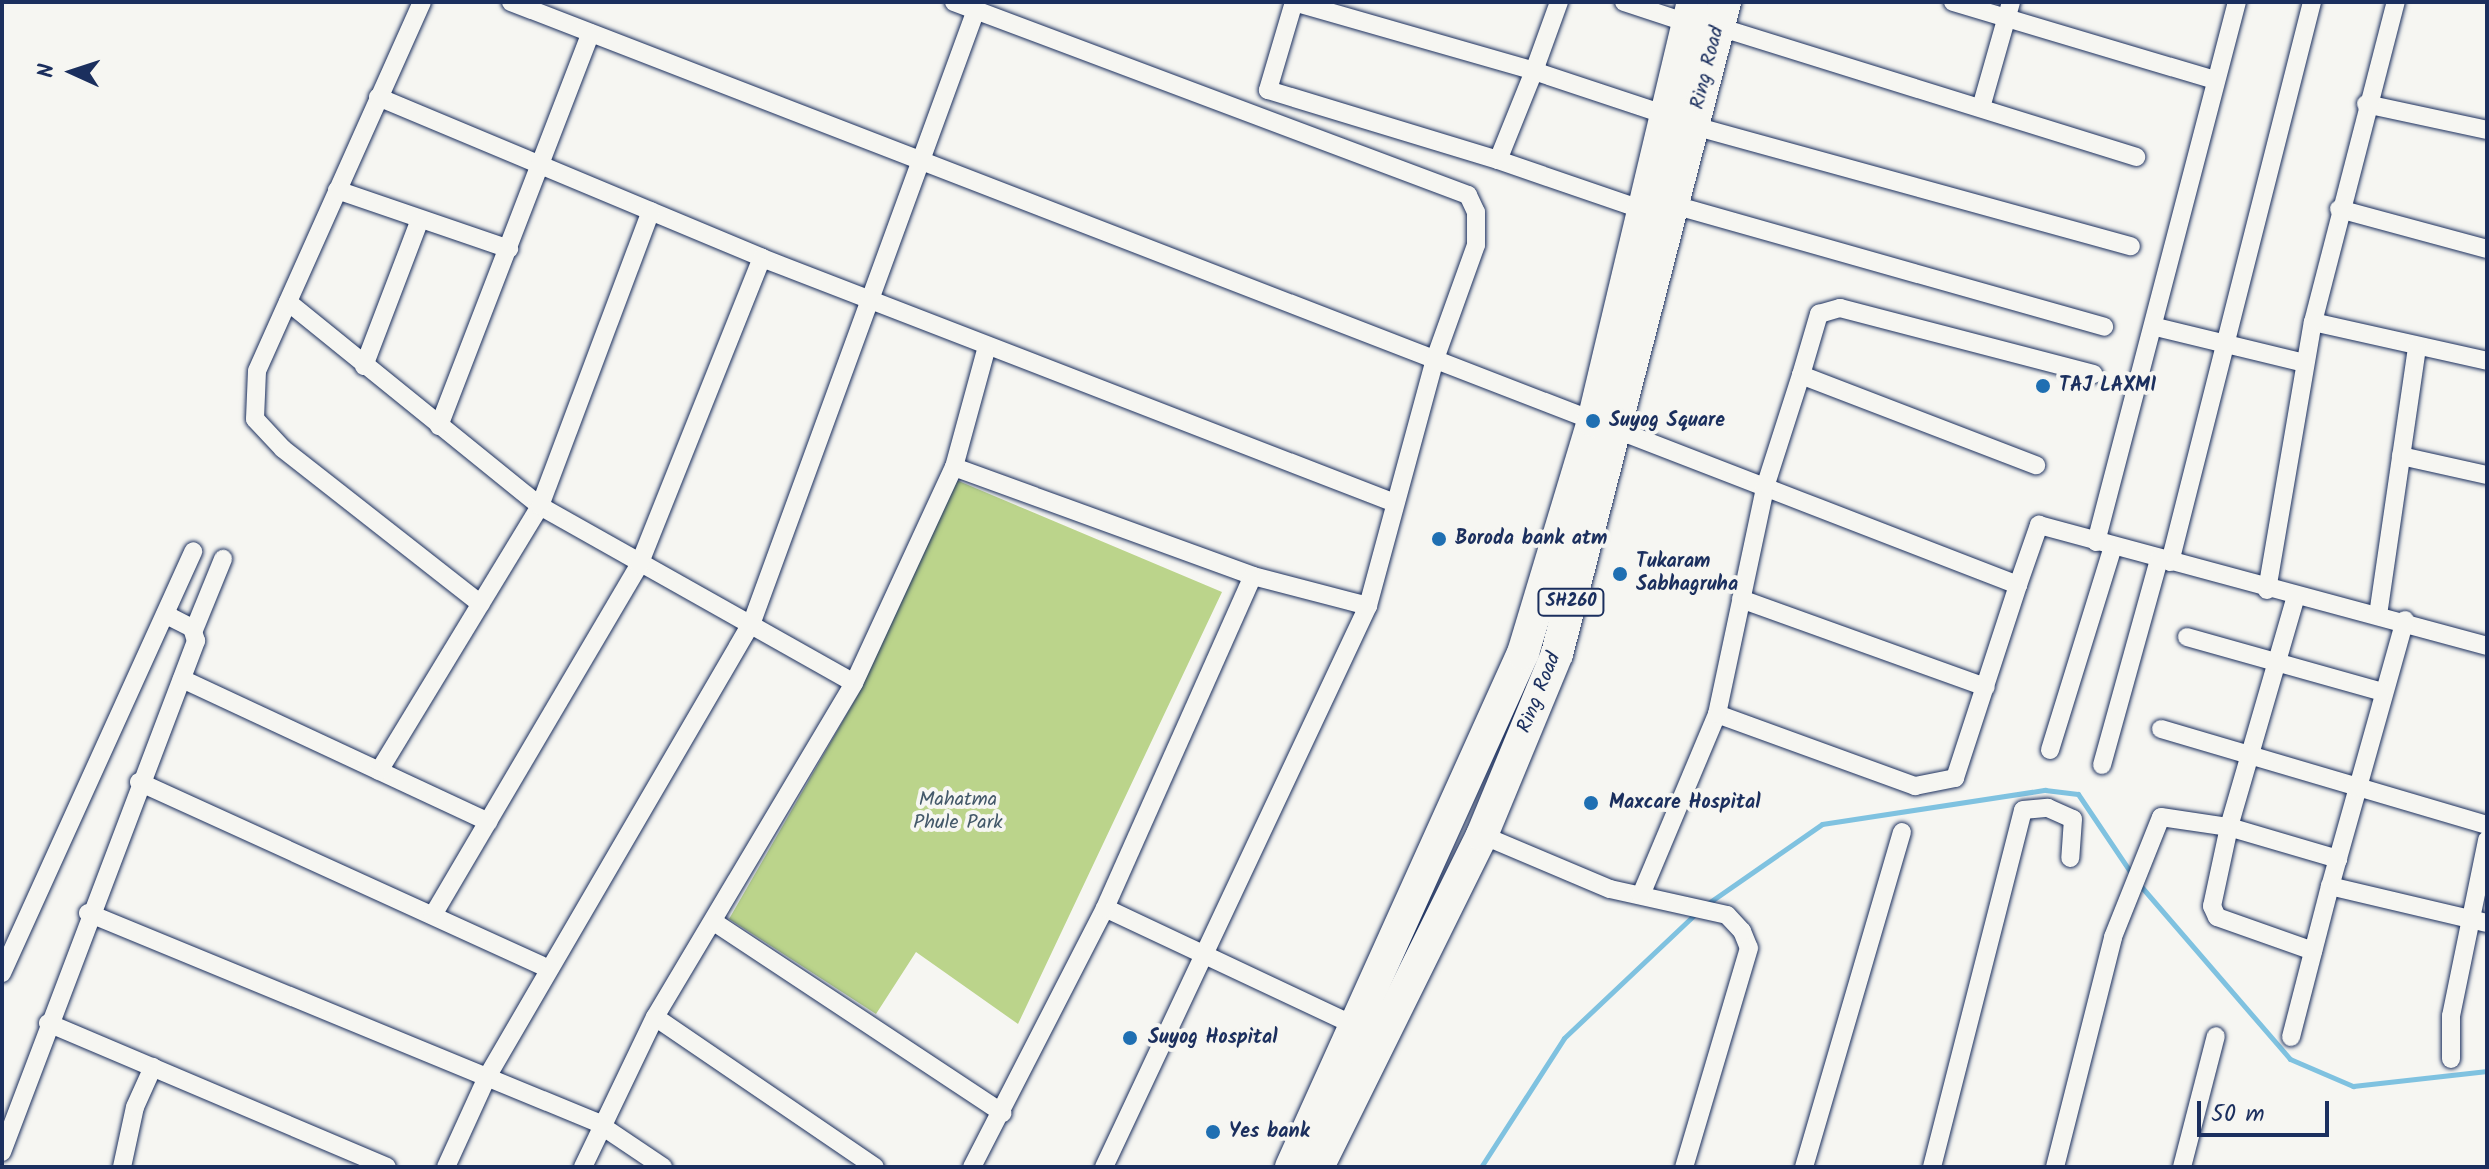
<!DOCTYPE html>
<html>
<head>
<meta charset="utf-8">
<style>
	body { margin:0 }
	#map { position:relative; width:2489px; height:1169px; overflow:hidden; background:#f6f6f2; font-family:Kalam,sans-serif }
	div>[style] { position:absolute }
	.green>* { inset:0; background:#bbd48b }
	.stream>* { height:5px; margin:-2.5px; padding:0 2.5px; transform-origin:2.5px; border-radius:2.5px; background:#7fc2e0 }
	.roads { filter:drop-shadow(0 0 2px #1b2f5e) drop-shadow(0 0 2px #1b2f5e) }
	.minor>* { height:18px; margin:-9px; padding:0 9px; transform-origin:9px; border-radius:9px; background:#f6f6f2 }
	.trunk>* { height:32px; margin:-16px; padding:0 16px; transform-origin:16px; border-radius:16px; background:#f6f6f2 }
	.dots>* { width:22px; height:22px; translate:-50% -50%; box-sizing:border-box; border:4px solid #f6f6f2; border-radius:50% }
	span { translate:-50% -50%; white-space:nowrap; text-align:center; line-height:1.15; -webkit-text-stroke:8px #f6f6f2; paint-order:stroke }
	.shield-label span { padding:2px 6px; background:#f6f6f2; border:2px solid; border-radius:6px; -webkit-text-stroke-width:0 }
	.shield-label { font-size:18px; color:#1b2f5e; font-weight:700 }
	.street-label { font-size:20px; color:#1b2f5e }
	.poi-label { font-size:20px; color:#1b2f5e; font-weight:700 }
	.left { translate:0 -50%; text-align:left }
	.park-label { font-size:20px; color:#435869 }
	.frame { position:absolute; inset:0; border:4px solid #1b2f5e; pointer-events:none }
	.north { position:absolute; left:32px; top:32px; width:80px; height:80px; -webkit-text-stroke:6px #f6f6f2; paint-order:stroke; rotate:273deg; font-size:22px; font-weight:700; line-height:32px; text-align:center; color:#1b2f5e }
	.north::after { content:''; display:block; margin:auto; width:28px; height:36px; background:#1b2f5e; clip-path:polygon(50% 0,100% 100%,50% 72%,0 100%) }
	.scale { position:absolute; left:2197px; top:1101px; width:132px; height:36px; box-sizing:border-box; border:4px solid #1b2f5e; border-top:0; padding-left:10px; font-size:24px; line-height:28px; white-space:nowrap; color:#1b2f5e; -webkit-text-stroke:6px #f6f6f2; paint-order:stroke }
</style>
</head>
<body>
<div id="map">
	<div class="green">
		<i style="clip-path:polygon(954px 479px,1222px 592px,1018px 1024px,916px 952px,876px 1014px,729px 919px,859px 693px)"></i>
	</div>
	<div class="stream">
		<i style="left:2139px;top:884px;width:231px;rotate:49.2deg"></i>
		<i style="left:2290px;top:1059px;width:69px;rotate:23.2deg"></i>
		<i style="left:2353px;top:1086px;width:135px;rotate:-6.4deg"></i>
		<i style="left:1707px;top:904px;width:140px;rotate:-34.8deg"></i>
		<i style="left:1822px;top:824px;width:226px;rotate:-8.7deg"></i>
		<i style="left:2045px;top:790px;width:33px;rotate:7deg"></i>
		<i style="left:2078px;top:794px;width:99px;rotate:56.1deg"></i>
		<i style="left:1481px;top:1167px;width:153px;rotate:-57.2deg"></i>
		<i style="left:1564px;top:1038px;width:182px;rotate:-43.4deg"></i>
	</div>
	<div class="roads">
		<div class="minor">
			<i style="left:422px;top:2px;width:404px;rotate:114.1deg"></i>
			<i style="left:257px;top:371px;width:48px;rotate:92.4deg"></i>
			<i style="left:255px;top:419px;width:41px;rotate:47deg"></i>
			<i style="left:283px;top:449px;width:251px;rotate:38.1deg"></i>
			<i style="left:511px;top:2px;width:1616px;rotate:21.15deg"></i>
			<i style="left:2018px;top:585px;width:64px;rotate:-70.7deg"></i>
			<i style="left:2039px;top:525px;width:464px;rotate:15.1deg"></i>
			<i style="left:954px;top:2px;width:549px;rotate:20.58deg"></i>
			<i style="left:1468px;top:195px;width:19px;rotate:65deg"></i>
			<i style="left:1476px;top:212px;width:33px;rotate:90deg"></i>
			<i style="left:1476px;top:245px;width:121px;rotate:109.8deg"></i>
			<i style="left:1435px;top:359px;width:256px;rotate:105.2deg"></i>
			<i style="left:1368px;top:606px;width:620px;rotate:115.2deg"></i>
			<i style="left:1294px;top:2px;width:250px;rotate:16deg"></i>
			<i style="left:1534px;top:71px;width:96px;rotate:112deg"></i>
			<i style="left:1498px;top:160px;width:153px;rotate:19deg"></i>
			<i style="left:1294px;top:2px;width:92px;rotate:106.5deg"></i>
			<i style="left:1268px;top:90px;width:240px;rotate:16.9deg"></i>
			<i style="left:1559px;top:2px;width:73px;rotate:109.9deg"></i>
			<i style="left:1534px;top:71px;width:139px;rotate:18.4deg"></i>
			<i style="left:1624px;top:2px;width:67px;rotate:18.2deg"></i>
			<i style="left:1953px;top:2px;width:272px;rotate:16.6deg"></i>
			<i style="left:1719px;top:27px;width:437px;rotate:17.3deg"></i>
			<i style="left:378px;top:97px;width:416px;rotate:22.7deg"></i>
			<i style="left:762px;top:258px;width:679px;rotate:21.16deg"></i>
			<i style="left:1982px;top:104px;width:106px;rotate:-74.1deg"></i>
			<i style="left:2366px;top:104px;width:124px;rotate:12.1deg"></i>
			<i style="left:1694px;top:126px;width:453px;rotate:15.4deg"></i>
			<i style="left:337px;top:190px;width:182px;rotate:18.9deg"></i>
			<i style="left:1674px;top:205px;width:447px;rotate:15.8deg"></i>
			<i style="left:2339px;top:209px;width:153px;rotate:15.1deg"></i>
			<i style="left:288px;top:302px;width:324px;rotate:39deg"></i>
			<i style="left:540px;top:506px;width:360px;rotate:29.4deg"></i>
			<i style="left:2313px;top:322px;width:178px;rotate:12.6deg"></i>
			<i style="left:2156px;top:327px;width:153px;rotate:13.6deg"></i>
			<i style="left:364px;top:366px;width:157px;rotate:-69.1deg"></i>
			<i style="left:1801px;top:375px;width:64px;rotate:-73.6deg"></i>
			<i style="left:1819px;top:314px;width:22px;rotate:-16deg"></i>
			<i style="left:1840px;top:308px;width:262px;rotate:14.6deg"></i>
			<i style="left:439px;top:426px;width:421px;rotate:-68.9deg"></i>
			<i style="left:2401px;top:456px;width:88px;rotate:12.5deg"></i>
			<i style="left:954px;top:467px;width:318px;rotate:20deg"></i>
			<i style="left:1253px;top:576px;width:119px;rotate:14.6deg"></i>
			<i style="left:2096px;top:542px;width:558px;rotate:-75.37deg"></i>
			<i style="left:2170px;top:562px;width:578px;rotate:-75.77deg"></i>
			<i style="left:2267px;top:590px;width:272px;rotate:-80.3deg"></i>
			<i style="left:2313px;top:322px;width:331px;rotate:-75.5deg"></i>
			<i style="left:2296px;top:596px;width:241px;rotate:106.2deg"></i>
			<i style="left:2229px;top:827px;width:114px;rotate:16.4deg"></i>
			<i style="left:1741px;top:599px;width:260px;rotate:19.8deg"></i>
			<i style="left:2378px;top:615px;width:270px;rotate:-81.7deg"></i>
			<i style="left:2405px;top:620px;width:276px;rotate:105.7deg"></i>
			<i style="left:2330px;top:886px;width:161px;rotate:13.3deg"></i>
			<i style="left:194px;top:630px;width:77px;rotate:-67.8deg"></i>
			<i style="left:2187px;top:637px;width:204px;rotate:15.7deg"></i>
			<i style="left:182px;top:679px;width:338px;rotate:25deg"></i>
			<i style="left:1717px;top:714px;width:211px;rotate:20deg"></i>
			<i style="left:1915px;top:786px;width:41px;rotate:-11.3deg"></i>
			<i style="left:1955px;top:778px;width:203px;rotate:-71.9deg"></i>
			<i style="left:2161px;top:729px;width:340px;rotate:16.4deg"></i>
			<i style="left:2050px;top:750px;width:213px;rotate:-72.8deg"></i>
			<i style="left:2102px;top:765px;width:214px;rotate:-74.5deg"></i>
			<i style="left:379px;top:771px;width:310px;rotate:-58.7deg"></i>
			<i style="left:540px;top:506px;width:315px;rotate:-69.4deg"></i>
			<i style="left:139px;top:782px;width:449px;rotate:24.5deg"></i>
			<i style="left:1482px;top:835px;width:139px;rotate:22.9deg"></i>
			<i style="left:1610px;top:889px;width:120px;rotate:12.5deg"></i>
			<i style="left:1727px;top:915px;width:22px;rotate:47deg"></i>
			<i style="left:1742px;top:931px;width:18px;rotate:68deg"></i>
			<i style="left:1749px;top:948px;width:228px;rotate:106.5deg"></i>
			<i style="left:1641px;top:895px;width:196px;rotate:-67.2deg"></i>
			<i style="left:1717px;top:714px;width:235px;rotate:-78deg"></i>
			<i style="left:1766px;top:484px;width:114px;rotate:-72.2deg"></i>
			<i style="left:1801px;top:375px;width:252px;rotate:21deg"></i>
			<i style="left:1105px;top:908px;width:275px;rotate:25.2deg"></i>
			<i style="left:88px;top:913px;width:549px;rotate:22.36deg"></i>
			<i style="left:596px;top:1122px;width:81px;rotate:33.9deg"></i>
			<i style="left:433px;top:915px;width:406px;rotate:-59.5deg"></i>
			<i style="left:639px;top:565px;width:331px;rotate:-68.2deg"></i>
			<i style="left:714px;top:922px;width:346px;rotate:33.5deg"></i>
			<i style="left:2px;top:973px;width:463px;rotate:-65.6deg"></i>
			<i style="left:655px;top:1017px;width:266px;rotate:34.3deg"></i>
			<i style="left:48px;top:1023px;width:368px;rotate:23deg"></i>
			<i style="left:2291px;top:1037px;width:156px;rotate:-75.5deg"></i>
			<i style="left:2451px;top:1059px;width:43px;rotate:-90deg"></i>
			<i style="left:2451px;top:1016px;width:180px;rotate:-78.4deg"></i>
			<i style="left:2px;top:1152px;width:547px;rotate:-69.21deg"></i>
			<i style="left:196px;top:641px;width:14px;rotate:-107deg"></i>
			<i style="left:192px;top:628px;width:30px;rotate:-153deg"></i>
			<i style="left:122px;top:1167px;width:61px;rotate:-77.8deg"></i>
			<i style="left:135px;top:1107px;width:44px;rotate:-65.8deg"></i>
			<i style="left:446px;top:1167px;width:99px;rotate:-65.5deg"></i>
			<i style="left:487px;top:1077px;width:527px;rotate:-59.78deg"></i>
			<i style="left:752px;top:622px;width:652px;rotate:-69.9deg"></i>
			<i style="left:583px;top:1167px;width:166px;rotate:-64.4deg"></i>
			<i style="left:655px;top:1017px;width:389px;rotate:-59.2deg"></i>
			<i style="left:854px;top:683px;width:238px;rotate:-65.2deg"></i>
			<i style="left:954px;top:467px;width:125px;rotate:-74.7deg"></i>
			<i style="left:972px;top:1167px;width:291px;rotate:-62.8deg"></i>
			<i style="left:1105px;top:908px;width:363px;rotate:-66deg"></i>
			<i style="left:1804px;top:1167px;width:349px;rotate:-73.7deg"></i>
			<i style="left:1932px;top:1167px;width:368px;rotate:-75.7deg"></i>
			<i style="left:2023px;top:810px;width:25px;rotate:-5deg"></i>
			<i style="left:2048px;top:808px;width:27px;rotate:24deg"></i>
			<i style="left:2073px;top:819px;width:39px;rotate:94deg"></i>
			<i style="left:2055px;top:1167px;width:237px;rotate:-75.8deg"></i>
			<i style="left:2113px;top:937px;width:129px;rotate:-68.2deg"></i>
			<i style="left:2161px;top:817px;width:69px;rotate:8.4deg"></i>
			<i style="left:2229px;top:827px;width:81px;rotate:102.1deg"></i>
			<i style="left:2212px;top:906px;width:12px;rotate:66deg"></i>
			<i style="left:2217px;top:917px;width:102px;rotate:19.5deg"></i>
			<i style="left:2182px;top:1167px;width:135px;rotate:-75.5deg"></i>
		</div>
		<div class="trunk">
			<i style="left:1291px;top:1167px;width:564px;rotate:-65.71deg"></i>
			<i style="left:1523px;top:653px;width:242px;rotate:-73.2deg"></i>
			<i style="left:1593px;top:421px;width:431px;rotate:-76.6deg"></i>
			<i style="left:1318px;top:1167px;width:370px;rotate:-63.7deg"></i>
			<i style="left:1482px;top:835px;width:196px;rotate:-67.5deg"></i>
			<i style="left:1557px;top:654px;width:673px;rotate:-75.55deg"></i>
		</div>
	</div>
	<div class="dots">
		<i style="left:2043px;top:386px;background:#1f6fb2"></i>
		<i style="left:1593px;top:421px;background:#1f6fb2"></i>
		<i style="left:1439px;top:539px;background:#1f6fb2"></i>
		<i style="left:1620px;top:574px;background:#1f6fb2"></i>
		<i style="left:1591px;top:803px;background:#1f6fb2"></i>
		<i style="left:1130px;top:1038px;background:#1f6fb2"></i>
		<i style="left:1213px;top:1132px;background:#1f6fb2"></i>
	</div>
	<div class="shield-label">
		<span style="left:1571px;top:602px">SH260</span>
	</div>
	<div class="street-label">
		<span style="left:1708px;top:68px;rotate:-76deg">Ring Road</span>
		<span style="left:1540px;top:693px;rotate:-68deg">Ring Road</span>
	</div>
	<div class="poi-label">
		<span class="left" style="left:2059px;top:386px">TAJ LAXMI</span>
		<span class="left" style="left:1609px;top:421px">Suyog Square</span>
		<span class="left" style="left:1455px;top:539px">Boroda bank atm</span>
		<span class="left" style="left:1636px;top:574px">Tukaram<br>Sabhagruha</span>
		<span class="left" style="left:1609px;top:803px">Maxcare Hospital</span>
		<span class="left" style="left:1148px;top:1038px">Suyog Hospital</span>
		<span class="left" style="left:1229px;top:1132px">Yes bank</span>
	</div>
	<div class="park-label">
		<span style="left:958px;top:812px">Mahatma<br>Phule Park</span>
	</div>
	<div class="frame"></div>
	<div class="north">N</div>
	<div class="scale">50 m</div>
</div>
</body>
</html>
